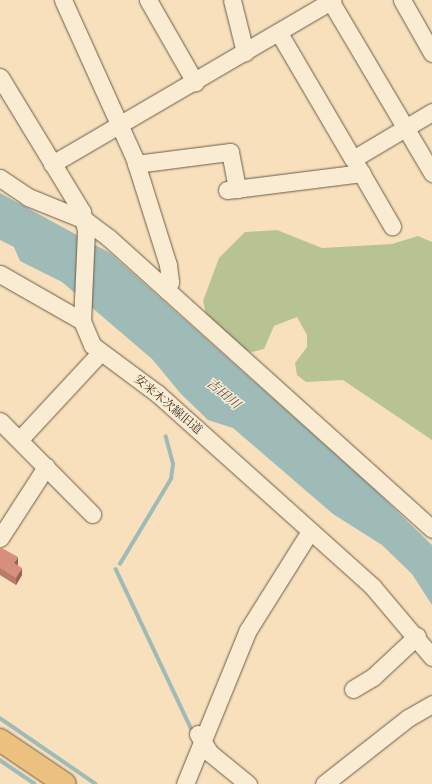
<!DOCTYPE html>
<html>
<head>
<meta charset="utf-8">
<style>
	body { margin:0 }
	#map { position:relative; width:432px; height:784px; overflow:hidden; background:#f8e0bc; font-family:Cardo,"Noto Serif JP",serif }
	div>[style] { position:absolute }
	.green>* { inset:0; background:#b8c394 }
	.water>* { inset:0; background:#9fbbb8 }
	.stream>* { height:3.5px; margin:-1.75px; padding:0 1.75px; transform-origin:1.75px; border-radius:1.75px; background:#9fbbb8 }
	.roads { filter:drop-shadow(0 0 1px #6b5c48) drop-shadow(0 0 1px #6b5c48) }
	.minor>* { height:17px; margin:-8.5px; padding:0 8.5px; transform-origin:8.5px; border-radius:8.5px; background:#faebd3 }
	.major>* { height:22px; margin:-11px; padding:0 11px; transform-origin:11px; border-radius:11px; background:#ecc07e }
	.wall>* { inset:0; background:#ba7b6c }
	.shaded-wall>* { inset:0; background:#976458 }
	.building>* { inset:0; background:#d88f7e }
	span { translate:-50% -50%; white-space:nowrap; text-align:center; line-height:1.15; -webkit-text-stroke:3px #faebd3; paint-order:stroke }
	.street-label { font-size:12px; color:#3c3021 }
	.water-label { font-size:13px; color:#555347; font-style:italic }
</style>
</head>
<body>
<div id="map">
	<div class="green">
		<i style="clip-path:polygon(277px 230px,322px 248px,392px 244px,418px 236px,432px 242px,432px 440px,343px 380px,306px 382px,297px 375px,295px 363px,307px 347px,307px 335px,297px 317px,274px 326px,264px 349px,252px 352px,236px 348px,206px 314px,203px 301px,219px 258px,245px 232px)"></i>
	</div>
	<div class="water">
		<i style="clip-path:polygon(0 193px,110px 253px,372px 487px,432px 545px,432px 605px,412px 574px,382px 545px,333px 514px,233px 428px,208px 420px,181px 394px,152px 359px,62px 282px,20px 261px,14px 247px,0 240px)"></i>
	</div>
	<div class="stream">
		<i style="left:120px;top:564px;width:99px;rotate:-59deg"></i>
		<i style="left:171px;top:479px;width:15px;rotate:-82deg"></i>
		<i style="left:173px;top:464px;width:28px;rotate:-105deg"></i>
		<i style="left:116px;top:569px;width:180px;rotate:64.7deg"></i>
		<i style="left:0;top:718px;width:116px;rotate:34.5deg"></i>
		<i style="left:0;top:760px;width:42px;rotate:34.4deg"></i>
	</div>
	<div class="roads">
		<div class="minor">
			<i style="left:63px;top:0;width:172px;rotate:65.7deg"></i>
			<i style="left:134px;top:157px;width:113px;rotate:72.5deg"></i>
			<i style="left:168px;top:265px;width:17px;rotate:83deg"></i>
			<i style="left:170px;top:282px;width:9px;rotate:111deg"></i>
			<i style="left:148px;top:0;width:95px;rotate:60.2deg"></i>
			<i style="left:232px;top:0;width:54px;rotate:76deg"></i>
			<i style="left:402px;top:0;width:61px;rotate:60.5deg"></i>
			<i style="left:331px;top:2px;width:199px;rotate:59.4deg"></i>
			<i style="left:279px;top:33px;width:146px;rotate:59.6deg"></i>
			<i style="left:353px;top:159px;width:92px;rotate:-30.7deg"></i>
			<i style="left:0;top:77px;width:158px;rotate:58.7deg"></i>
			<i style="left:82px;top:212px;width:19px;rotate:78deg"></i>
			<i style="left:86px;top:231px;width:90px;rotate:92.5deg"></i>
			<i style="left:82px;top:321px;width:26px;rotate:67deg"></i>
			<i style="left:92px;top:345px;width:82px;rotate:36.6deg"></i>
			<i style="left:158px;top:394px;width:288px;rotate:41.9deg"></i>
			<i style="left:372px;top:586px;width:93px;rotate:49.8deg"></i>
			<i style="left:52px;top:164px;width:325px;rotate:-30.3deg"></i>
			<i style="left:136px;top:164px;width:95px;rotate:-7.3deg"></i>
			<i style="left:230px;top:152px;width:38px;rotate:79deg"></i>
			<i style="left:356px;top:164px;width:72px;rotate:59.9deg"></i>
			<i style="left:0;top:178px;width:34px;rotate:34deg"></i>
			<i style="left:28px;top:197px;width:61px;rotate:22deg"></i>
			<i style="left:85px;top:220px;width:30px;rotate:37deg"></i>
			<i style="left:109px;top:238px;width:435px;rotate:42deg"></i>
			<i style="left:227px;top:190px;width:136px;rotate:-7.2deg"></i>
			<i style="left:0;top:274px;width:95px;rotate:29.8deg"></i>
			<i style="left:0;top:421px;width:131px;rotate:45.3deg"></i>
			<i style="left:20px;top:439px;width:117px;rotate:-47.1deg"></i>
			<i style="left:0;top:538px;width:85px;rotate:-57.1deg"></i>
			<i style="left:353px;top:689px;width:23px;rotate:-31deg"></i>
			<i style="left:373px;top:677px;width:60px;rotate:-43deg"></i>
			<i style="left:198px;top:734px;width:22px;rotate:58deg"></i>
			<i style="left:210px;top:753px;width:49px;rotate:39.2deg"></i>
			<i style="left:185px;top:784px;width:166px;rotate:-67.8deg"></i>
			<i style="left:248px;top:630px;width:117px;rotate:-57.9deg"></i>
			<i style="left:324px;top:784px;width:107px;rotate:-38.2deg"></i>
			<i style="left:408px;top:718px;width:28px;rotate:-30deg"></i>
		</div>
		<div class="major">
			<i style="left:0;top:740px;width:78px;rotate:34.1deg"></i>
		</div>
	</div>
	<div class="wall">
		<i style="clip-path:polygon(0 547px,18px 564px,18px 565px,22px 575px,16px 585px,0 575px)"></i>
	</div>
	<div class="shaded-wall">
		<i style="clip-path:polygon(18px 557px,18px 564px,14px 570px,14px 563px)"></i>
		<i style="clip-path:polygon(22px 568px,22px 575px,16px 585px,16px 578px)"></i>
	</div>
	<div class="building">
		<i style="clip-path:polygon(0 547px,18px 557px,14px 563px,22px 568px,16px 578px,0 568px)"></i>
	</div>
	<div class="street-label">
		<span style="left:168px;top:405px;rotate:40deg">安来木次線旧道</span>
	</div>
	<div class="water-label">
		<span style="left:223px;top:394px;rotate:40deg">吉田川</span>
	</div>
</div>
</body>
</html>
